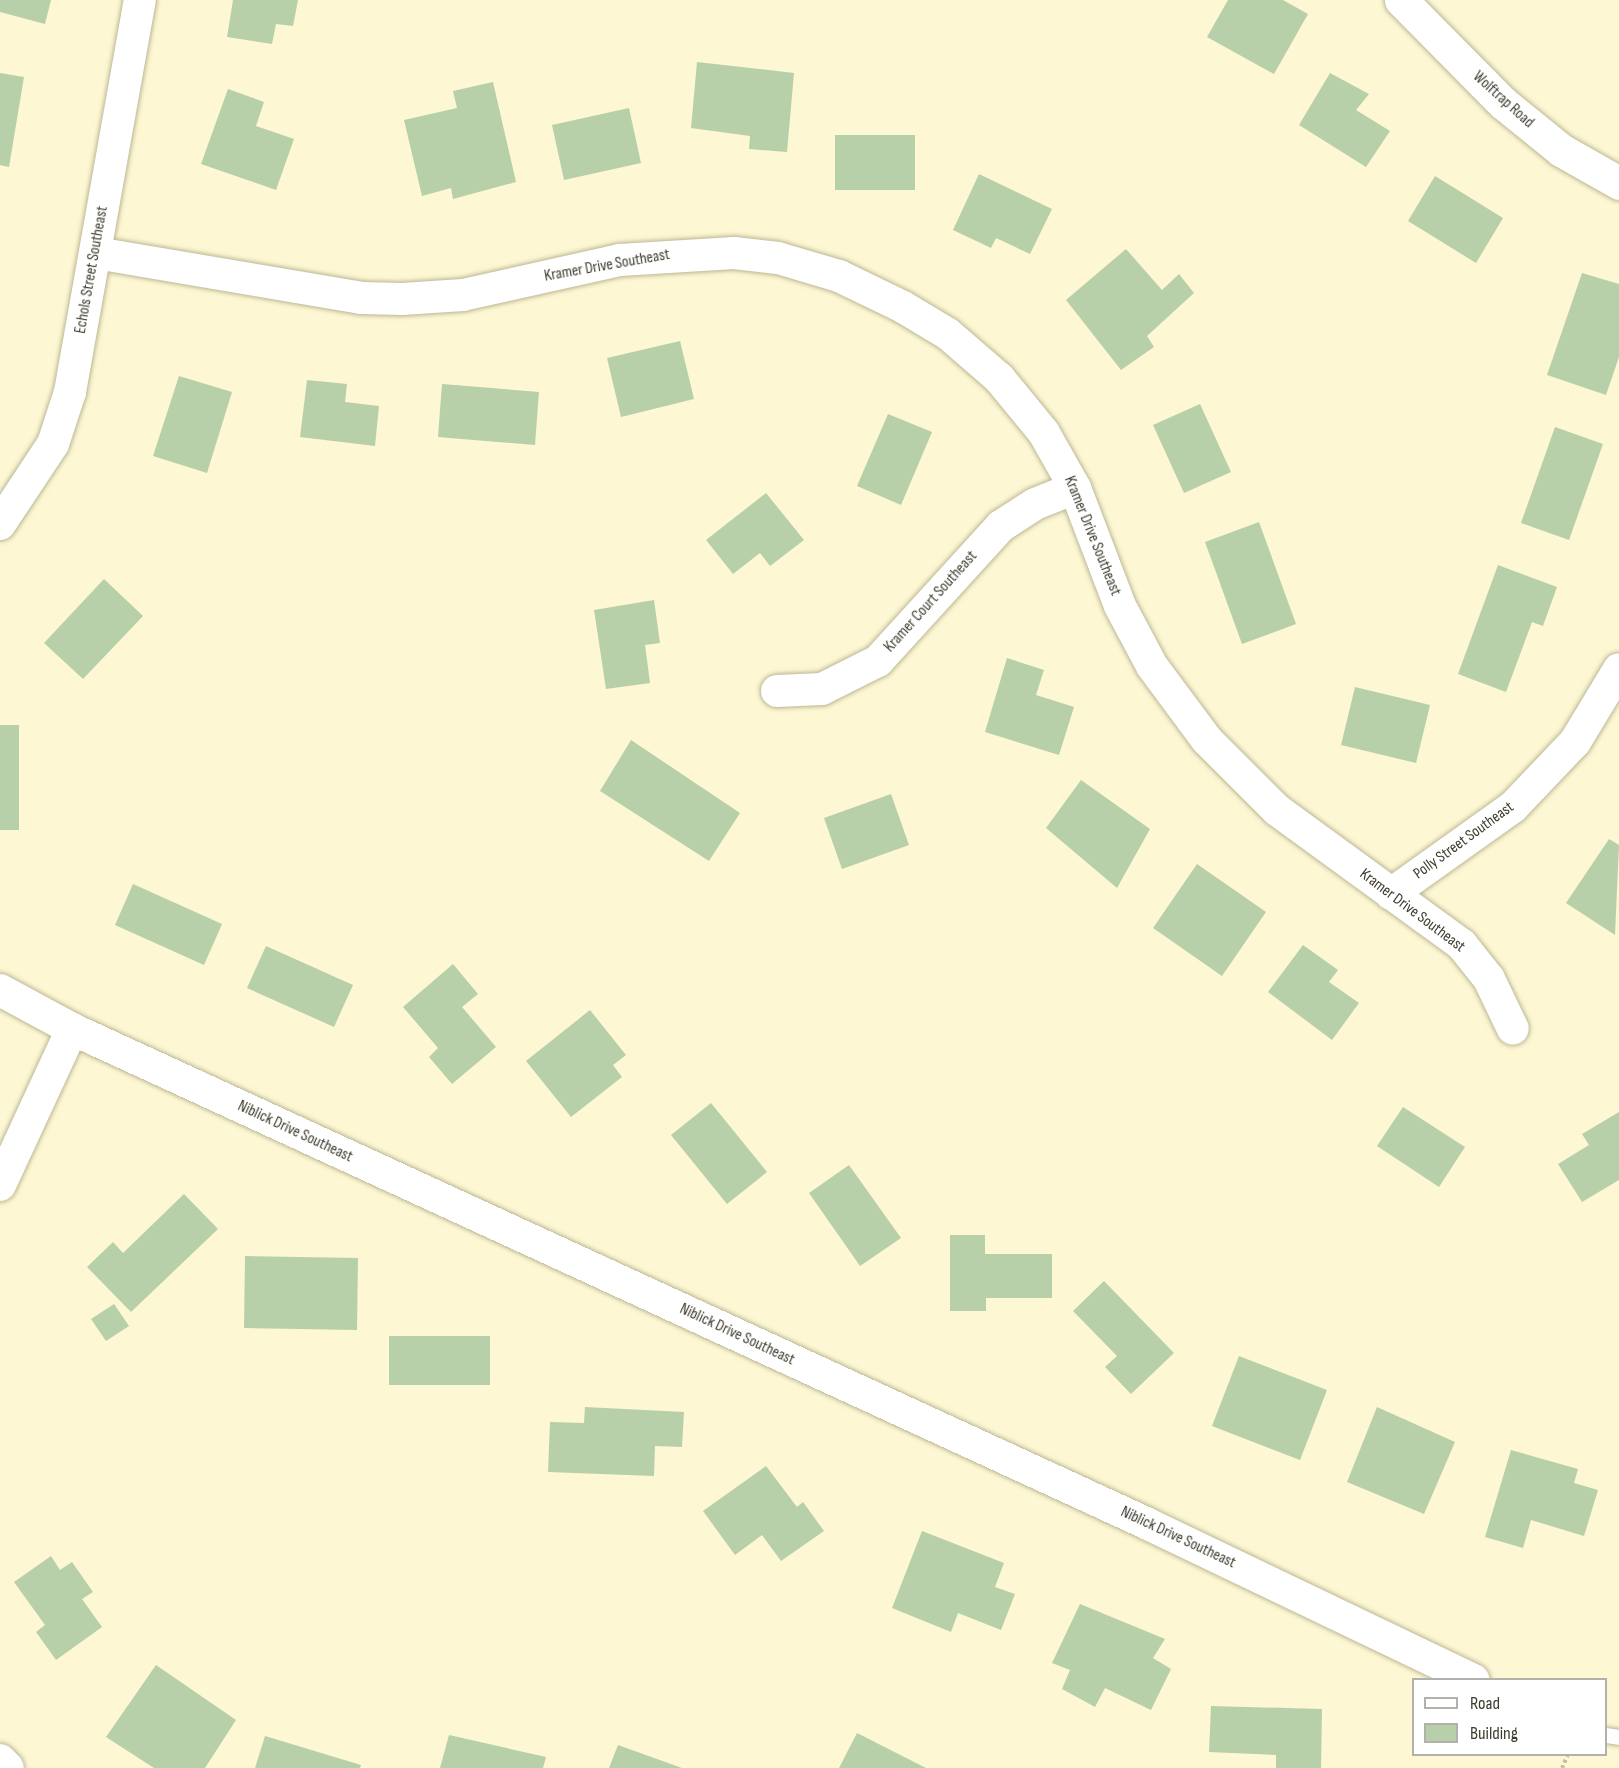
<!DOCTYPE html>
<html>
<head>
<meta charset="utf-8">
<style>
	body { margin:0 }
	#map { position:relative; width:1619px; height:1768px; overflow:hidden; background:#fdf7d3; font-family:"Sofia Sans Condensed",sans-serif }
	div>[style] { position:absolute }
	.building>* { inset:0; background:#b7d0a9 }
	.path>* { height:4px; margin-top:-2px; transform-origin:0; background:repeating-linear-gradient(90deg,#c3bfa1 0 3px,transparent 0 6px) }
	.roads { filter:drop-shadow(0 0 2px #bcb795) drop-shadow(0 0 2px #bcb795) }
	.service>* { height:15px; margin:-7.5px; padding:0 7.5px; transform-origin:7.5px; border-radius:7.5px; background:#fff }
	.minor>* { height:32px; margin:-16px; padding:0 16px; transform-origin:16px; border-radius:16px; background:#fff }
	.tertiary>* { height:33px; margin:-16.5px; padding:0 16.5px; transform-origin:16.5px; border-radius:16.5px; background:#fff }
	span { translate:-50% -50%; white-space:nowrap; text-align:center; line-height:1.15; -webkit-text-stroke:4.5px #fff; paint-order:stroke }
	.street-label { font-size:16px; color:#3e3c2e }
	.legend { position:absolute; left:1412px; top:1678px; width:195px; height:78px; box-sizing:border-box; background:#fff; border:2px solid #b2b1ab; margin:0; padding:8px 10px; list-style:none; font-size:18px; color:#3e3c2e }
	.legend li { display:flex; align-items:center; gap:12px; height:30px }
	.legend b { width:30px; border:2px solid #b2b1ab }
</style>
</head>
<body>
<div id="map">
	<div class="building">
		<i style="clip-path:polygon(0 0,51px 0,45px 24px,0 12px)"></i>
		<i style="clip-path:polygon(233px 0,298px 0,293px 26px,276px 24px,272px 44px,227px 37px)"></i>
		<i style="clip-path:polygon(1228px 0,1283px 0,1308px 14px,1274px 74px,1207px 37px)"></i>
		<i style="clip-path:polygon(697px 62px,794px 73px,787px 152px,749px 149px,750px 136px,691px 128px)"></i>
		<i style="clip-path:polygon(0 73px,24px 77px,9px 167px,0 165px)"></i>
		<i style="clip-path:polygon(1330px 73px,1369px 94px,1356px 110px,1390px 131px,1366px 167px,1299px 125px)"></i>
		<i style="clip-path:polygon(493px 82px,516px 182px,453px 199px,451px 188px,422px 196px,404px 120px,457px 108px,453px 91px)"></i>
		<i style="clip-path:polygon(228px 89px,264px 102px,256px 126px,294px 139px,276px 190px,201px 164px)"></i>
		<i style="clip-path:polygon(629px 108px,641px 163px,564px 180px,552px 125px)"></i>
		<i style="clip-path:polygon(835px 135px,915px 135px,915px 190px,835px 190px)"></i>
		<i style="clip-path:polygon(979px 174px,1052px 209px,1030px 254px,996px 238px,991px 248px,953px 230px)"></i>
		<i style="clip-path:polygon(1435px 176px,1503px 218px,1476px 263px,1408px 221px)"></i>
		<i style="clip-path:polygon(1126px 249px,1162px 290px,1179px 274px,1194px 293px,1147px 336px,1154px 347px,1121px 370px,1066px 300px)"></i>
		<i style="clip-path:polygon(1582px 273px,1619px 284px,1619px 357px,1606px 395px,1547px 375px)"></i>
		<i style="clip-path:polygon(680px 341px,694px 399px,621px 417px,607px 358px)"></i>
		<i style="clip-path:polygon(179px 376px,232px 392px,207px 473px,153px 456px)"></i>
		<i style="clip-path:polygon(307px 380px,347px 384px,345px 402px,379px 406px,375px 446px,300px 437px)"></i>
		<i style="clip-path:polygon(442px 384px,539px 392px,535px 445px,438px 437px)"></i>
		<i style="clip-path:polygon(1200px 404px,1231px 472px,1184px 493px,1153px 425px)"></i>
		<i style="clip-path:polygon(888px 414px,932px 432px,901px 505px,857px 486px)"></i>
		<i style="clip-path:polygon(1555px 427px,1603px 444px,1569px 540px,1521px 523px)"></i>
		<i style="clip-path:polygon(766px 493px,804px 540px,770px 566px,760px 553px,733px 574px,706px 540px)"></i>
		<i style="clip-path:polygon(1259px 522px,1296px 624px,1242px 644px,1205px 542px)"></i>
		<i style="clip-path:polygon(1498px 565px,1557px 587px,1543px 626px,1532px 622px,1506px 692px,1458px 674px)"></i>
		<i style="clip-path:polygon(104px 579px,143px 616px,83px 679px,44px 643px)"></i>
		<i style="clip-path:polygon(654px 600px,660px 643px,645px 645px,650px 683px,606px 689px,594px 610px)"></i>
		<i style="clip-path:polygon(1007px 658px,1044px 670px,1036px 695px,1074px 707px,1059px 755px,985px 732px)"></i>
		<i style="clip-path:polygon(1355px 687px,1430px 705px,1416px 763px,1341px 745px)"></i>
		<i style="clip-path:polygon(0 725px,19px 725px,19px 830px,0 830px)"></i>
		<i style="clip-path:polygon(631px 740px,740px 813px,709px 861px,600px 791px)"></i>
		<i style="clip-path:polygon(1081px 780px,1150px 829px,1117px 888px,1046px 828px)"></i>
		<i style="clip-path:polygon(891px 794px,909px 845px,842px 869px,824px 818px)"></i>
		<i style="clip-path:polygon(1609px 839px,1619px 845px,1615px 935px,1566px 903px)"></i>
		<i style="clip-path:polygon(1197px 864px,1266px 912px,1222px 976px,1153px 928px)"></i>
		<i style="clip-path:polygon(133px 884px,222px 924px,204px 965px,115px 925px)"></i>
		<i style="clip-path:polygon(1303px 945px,1338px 970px,1329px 982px,1359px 1003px,1332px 1040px,1268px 992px)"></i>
		<i style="clip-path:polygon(266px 946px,353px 985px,334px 1027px,247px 988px)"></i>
		<i style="clip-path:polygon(453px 964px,478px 994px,462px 1007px,496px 1047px,452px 1084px,429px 1057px,438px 1048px,403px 1007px)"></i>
		<i style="clip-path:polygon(590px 1010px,626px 1055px,613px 1065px,622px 1077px,571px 1117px,526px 1061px)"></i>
		<i style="clip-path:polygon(711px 1103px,767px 1172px,727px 1204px,671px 1135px)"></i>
		<i style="clip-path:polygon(1403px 1107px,1465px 1147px,1439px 1187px,1377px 1146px)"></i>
		<i style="clip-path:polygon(1619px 1112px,1619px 1180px,1582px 1202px,1558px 1164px,1589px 1145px,1582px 1134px)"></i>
		<i style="clip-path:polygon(849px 1165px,901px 1238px,860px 1266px,809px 1193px)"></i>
		<i style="clip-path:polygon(184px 1194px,218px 1229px,131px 1312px,87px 1267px,113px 1242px,123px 1253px)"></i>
		<i style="clip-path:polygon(950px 1235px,985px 1235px,985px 1254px,1052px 1254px,1052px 1298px,986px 1298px,986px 1311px,950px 1311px)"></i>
		<i style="clip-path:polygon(245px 1256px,358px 1258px,357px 1330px,244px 1328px)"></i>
		<i style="clip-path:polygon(1104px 1281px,1174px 1353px,1131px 1394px,1105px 1367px,1117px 1356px,1073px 1311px)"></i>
		<i style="clip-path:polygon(114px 1304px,129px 1326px,106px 1341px,91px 1319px)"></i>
		<i style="clip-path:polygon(389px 1336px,490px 1336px,490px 1385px,389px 1385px)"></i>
		<i style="clip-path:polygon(1239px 1356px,1327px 1390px,1300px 1460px,1212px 1426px)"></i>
		<i style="clip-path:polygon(585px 1407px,684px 1412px,682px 1447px,655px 1446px,654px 1476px,548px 1472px,550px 1422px,584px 1423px)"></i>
		<i style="clip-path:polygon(1377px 1407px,1455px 1442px,1424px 1514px,1347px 1482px)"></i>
		<i style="clip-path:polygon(1511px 1450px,1578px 1469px,1574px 1483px,1598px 1490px,1584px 1536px,1531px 1520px,1523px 1548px,1485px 1537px)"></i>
		<i style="clip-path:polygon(766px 1466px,797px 1507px,803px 1502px,824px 1531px,781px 1561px,762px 1535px,735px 1555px,703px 1511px)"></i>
		<i style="clip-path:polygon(922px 1531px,1004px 1563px,995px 1587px,1015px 1594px,1001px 1630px,958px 1613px,951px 1632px,892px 1608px)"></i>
		<i style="clip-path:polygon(51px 1556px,60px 1570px,72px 1562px,93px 1592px,82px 1599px,102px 1627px,56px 1660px,36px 1632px,45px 1625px,14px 1582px)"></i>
		<i style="clip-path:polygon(1080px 1604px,1165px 1639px,1153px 1658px,1171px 1669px,1151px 1710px,1105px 1688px,1095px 1707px,1062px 1689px,1070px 1670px,1052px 1663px)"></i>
		<i style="clip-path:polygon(156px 1665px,236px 1720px,205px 1768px,154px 1768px,106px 1737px)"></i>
		<i style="clip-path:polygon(1211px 1706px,1322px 1709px,1321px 1768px,1276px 1768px,1276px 1755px,1209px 1752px)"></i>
		<i style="clip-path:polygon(857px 1733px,926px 1768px,839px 1768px)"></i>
		<i style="clip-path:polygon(449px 1735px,546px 1757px,543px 1768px,440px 1768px)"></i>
		<i style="clip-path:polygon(265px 1736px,361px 1765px,360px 1768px,255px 1768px)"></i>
		<i style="clip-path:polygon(618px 1745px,682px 1768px,609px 1768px)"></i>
	</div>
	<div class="path">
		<i style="left:1562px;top:1768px;width:15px;rotate:-67deg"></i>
	</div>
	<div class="roads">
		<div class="service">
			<i style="left:1606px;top:1735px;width:13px;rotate:9deg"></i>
		</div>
		<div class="minor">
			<i style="left:96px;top:253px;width:269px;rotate:9.6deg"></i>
			<i style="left:361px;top:298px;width:41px;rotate:1.4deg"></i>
			<i style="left:402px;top:299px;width:61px;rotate:-3.8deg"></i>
			<i style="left:463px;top:295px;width:161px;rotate:-12.6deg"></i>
			<i style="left:620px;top:260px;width:114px;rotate:-3.5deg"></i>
			<i style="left:734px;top:253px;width:44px;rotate:6.5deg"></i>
			<i style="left:778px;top:258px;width:64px;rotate:16.4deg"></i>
			<i style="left:839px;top:276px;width:71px;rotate:25.8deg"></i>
			<i style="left:903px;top:307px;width:52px;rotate:31deg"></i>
			<i style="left:948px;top:334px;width:67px;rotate:40.8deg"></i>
			<i style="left:999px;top:378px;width:71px;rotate:50.7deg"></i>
			<i style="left:1044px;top:433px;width:63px;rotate:60.6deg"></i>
			<i style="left:1075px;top:488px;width:126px;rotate:69.1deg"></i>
			<i style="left:1120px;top:606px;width:68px;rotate:61.9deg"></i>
			<i style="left:1152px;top:666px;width:92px;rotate:53.4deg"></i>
			<i style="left:1207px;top:740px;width:99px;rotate:45deg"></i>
			<i style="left:1277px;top:810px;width:229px;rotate:36.1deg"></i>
			<i style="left:1462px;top:945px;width:43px;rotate:51.5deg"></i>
			<i style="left:1489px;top:979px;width:55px;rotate:64.4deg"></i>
			<i style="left:0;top:524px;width:96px;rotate:-56.5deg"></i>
			<i style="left:53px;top:444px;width:55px;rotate:-71.9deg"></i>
			<i style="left:70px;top:392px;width:398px;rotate:-79.9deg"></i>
			<i style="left:777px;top:691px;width:45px;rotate:-2.5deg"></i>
			<i style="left:822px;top:689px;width:63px;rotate:-26.6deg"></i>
			<i style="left:878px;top:661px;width:183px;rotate:-47.7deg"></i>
			<i style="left:1001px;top:526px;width:40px;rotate:-32.9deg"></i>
			<i style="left:1035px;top:504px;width:43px;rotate:-21.8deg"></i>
			<i style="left:1391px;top:894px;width:150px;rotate:-35.5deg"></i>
			<i style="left:1513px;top:807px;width:90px;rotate:-46.4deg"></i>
			<i style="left:1575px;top:742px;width:85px;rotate:-58.9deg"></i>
			<i style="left:0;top:990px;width:82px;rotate:28.4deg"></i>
			<i style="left:72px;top:1029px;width:1184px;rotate:24.7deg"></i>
			<i style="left:1148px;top:1524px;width:361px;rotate:25.6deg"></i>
			<i style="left:0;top:1185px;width:172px;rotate:-65.2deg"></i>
			<i style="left:0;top:1760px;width:11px;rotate:45deg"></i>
		</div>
		<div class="tertiary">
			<i style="left:1401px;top:0;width:145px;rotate:45.3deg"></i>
			<i style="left:1503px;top:103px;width:75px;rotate:39deg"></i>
			<i style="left:1561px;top:150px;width:67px;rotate:29.6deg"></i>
		</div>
	</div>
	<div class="street-label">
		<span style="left:1503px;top:100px;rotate:42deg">Wolftrap Road</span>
		<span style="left:607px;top:266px;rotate:-10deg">Kramer Drive Southeast</span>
		<span style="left:92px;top:270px;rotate:-80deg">Echols Street Southeast</span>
		<span style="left:1092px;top:536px;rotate:68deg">Kramer Drive Southeast</span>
		<span style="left:931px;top:602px;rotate:-48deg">Kramer Court Southeast</span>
		<span style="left:1464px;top:841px;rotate:-36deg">Polly Street Southeast</span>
		<span style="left:1412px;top:911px;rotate:37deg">Kramer Drive Southeast</span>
		<span style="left:295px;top:1132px;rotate:25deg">Niblick Drive Southeast</span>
		<span style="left:737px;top:1335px;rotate:25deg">Niblick Drive Southeast</span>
		<span style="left:1178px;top:1538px;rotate:25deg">Niblick Drive Southeast</span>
	</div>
	<ul class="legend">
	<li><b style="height:8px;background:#fff"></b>Road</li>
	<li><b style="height:16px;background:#b7d0a9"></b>Building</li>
	</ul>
</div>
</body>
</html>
